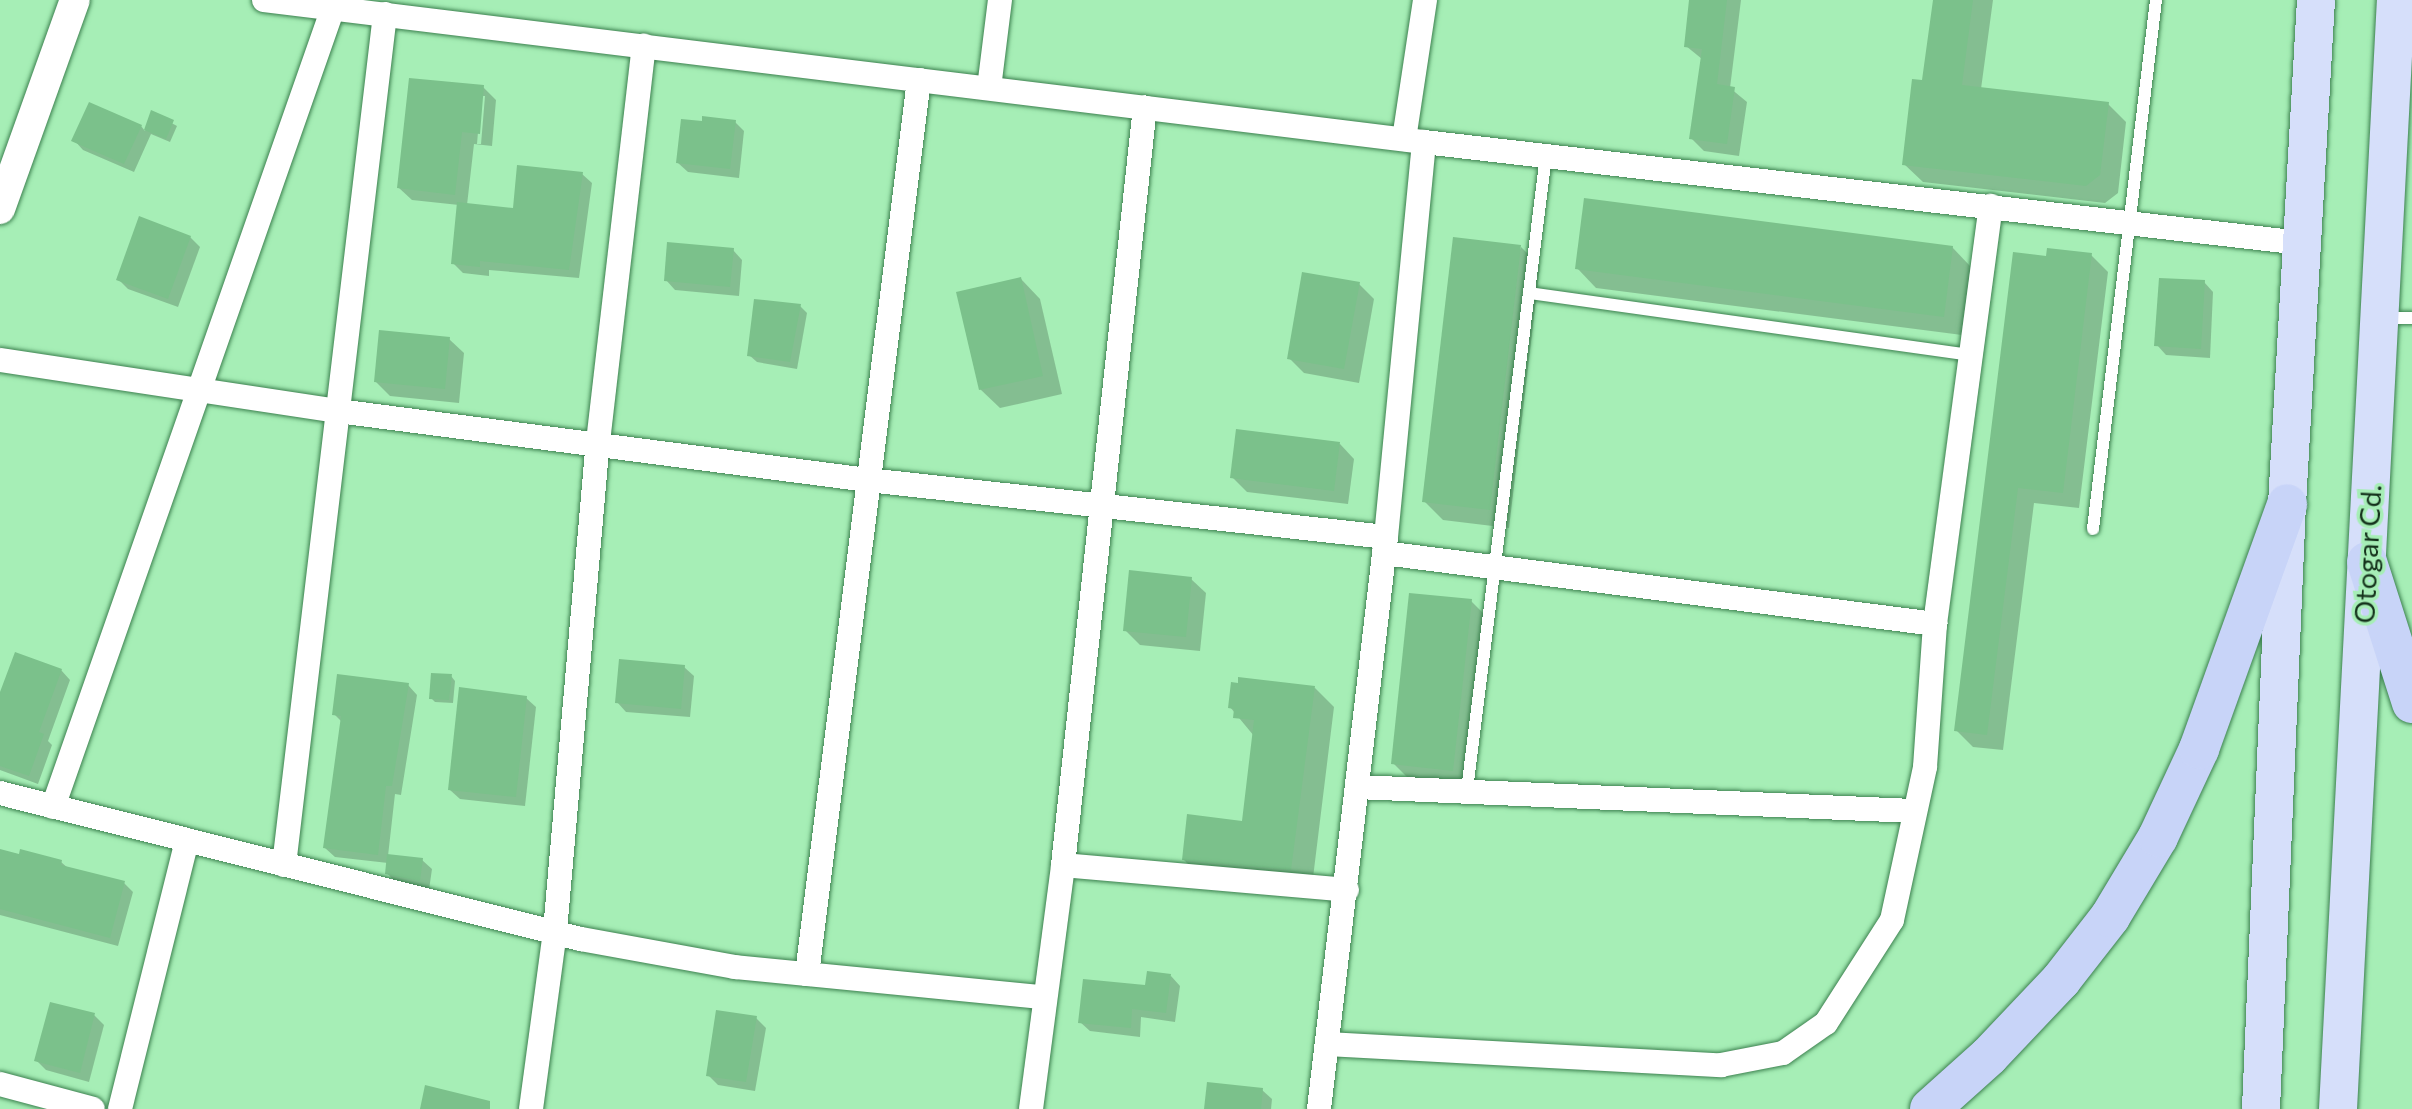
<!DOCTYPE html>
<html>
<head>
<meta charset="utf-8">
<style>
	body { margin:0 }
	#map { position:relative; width:2412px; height:1109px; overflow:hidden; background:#a6eeb6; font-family:Commissioner,sans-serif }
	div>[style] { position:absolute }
	.shadow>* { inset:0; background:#0003 }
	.building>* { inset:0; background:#7bc18b }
	.roads { filter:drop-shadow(0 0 2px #3c814f) drop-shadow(0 0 2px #3c814f) }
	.service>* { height:12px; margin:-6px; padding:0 6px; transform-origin:6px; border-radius:6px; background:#fff }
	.minor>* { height:24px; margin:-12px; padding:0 12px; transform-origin:12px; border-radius:12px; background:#fff }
	.tertiary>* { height:30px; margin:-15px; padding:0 15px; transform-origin:15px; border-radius:15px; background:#fff }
	.primary>* { height:38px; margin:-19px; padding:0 19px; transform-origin:19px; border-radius:19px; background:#d6dffa }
	.trunk>* { height:40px; margin:-20px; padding:0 20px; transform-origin:20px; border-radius:20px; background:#c8d4f8 }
	span { translate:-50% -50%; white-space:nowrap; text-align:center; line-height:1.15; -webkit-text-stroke:7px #a6eeb6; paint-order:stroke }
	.street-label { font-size:28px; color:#14311b }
</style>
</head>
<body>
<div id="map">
	<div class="shadow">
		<i style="clip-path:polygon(1691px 0,1741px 0,1730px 88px,1747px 102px,1739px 156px,1704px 151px,1691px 138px,1702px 59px,1686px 46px)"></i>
		<i style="clip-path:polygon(1935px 0,1993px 0,1981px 89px,2108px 104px,2126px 122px,2118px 193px,2105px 203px,1923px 182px,1904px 164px,1924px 82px)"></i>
		<i style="clip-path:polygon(evenodd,483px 87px,496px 100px,492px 146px,474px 144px,467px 205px,515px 210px,582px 174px,592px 183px,579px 278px,489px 270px,489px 276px,463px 273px,453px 263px,459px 205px,412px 200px,399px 188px,483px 87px,481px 96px,485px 96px,481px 144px,477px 144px,481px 96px)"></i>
		<i style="clip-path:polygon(153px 113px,177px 126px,170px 142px,151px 134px,134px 172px,83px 150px,74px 140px,141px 126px,145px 131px)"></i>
		<i style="clip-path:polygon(735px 122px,744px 131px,739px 178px,688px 172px,678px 163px)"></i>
		<i style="clip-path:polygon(190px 237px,200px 247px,178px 307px,128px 289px,118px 279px)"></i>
		<i style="clip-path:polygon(1521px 247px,1540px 266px,1509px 528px,1443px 520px,1424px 501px)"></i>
		<i style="clip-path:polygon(1952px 247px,1971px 267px,1962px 335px,1596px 288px,1577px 268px)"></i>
		<i style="clip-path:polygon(733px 250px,742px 260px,739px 296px,675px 290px,666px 280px)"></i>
		<i style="clip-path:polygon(2091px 255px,2108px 272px,2079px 508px,2034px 503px,2003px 750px,1973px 747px,1956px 730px,2048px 258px)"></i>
		<i style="clip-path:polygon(1021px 279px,1040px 299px,1062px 394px,1000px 408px,980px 389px)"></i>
		<i style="clip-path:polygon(2204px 282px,2213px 292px,2210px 358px,2166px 355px,2157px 345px)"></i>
		<i style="clip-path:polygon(1359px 284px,1374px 299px,1359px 383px,1304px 373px,1289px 358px)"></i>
		<i style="clip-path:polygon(800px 306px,807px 313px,797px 369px,757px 362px,749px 355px)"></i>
		<i style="clip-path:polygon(449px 339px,464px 353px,459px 403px,390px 396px,376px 382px)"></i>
		<i style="clip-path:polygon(1340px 444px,1354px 459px,1348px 504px,1247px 492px,1232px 477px)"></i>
		<i style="clip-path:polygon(1191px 579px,1206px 593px,1200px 651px,1140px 645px,1125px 630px)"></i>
		<i style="clip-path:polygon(1471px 601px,1491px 621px,1472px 789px,1412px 782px,1393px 763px)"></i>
		<i style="clip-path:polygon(684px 667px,694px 676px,690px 717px,626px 712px,617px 702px)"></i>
		<i style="clip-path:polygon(61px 670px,70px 680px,48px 741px,52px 745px,38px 784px,0 770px,0 698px)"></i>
		<i style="clip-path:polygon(451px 676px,455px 681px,453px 703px,435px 702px,431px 698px)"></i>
		<i style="clip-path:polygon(408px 685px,417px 695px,401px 795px,395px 794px,388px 856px,422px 860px,432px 869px,429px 890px,396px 883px,387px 873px,388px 863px,335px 857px,325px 848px,342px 722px,334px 714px)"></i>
		<i style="clip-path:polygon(1315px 688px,1334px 707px,1312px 886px,1203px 879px,1184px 860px,1244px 823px,1254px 736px,1230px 707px)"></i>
		<i style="clip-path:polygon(526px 698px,536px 707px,525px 806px,460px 799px,450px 790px)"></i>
		<i style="clip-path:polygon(0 851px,61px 862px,69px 869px,124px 883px,133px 892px,118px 946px,0 915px)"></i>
		<i style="clip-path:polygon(1171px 976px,1180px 986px,1175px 1022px,1141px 1017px,1140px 1037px,1090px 1031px,1080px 1022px)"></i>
		<i style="clip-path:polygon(94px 1015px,104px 1025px,89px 1082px,46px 1070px,37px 1061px)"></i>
		<i style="clip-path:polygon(756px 1018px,766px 1028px,755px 1091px,718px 1085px,708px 1075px)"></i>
		<i style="clip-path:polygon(1262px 1090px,1272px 1099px,1271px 1109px,1206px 1109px)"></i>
	</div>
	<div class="building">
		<i style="clip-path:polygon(1689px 0,1727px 0,1717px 84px,1735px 87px,1727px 144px,1689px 139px,1702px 49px,1684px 47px)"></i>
		<i style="clip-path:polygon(1933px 0,1973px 0,1962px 85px,2109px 102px,2100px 175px,2086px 186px,1902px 165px,1912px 79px,1922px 80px)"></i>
		<i style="clip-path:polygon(409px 78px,484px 85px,480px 134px,462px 132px,455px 195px,397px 188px)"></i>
		<i style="clip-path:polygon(89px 102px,142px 125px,124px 164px,71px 141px)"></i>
		<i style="clip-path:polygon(151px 110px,174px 120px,166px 139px,144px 130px)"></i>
		<i style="clip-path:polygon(702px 116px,736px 120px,730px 169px,676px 163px,681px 119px,702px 121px)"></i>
		<i style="clip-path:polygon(517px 165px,583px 172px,569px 270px,480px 261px,480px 267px,451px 264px,457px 202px,513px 208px)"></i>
		<i style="clip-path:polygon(1584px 198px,1953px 246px,1944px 317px,1575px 269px)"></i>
		<i style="clip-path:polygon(139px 216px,191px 236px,168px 299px,116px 280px)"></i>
		<i style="clip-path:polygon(1453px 237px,1521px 245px,1490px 510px,1422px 502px)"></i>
		<i style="clip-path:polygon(667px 242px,734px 248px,730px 287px,664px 281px)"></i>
		<i style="clip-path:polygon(2047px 248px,2092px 253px,2063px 493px,2018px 488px,1987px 735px,1954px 731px,2013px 252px,2046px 256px)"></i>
		<i style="clip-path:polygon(1302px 272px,1360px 282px,1344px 369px,1287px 359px)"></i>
		<i style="clip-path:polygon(1021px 277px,1043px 376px,979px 390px,956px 292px)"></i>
		<i style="clip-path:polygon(2159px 278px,2205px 280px,2201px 349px,2154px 346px)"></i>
		<i style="clip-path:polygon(754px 299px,801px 304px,790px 362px,747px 356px)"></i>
		<i style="clip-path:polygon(379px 330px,450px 337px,445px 389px,374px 382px)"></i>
		<i style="clip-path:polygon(1236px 429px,1340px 442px,1334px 491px,1230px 478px)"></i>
		<i style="clip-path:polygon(1129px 570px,1192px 577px,1186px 637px,1123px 631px)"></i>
		<i style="clip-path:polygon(1409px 593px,1472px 599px,1453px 771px,1391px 764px)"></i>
		<i style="clip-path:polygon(15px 652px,62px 669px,39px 732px,44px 734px,29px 776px,0 766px,0 692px)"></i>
		<i style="clip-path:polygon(619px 659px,685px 665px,681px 709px,615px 703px)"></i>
		<i style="clip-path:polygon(431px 673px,452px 674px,449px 700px,429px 699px)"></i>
		<i style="clip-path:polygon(337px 674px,409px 683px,392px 786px,386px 786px,378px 855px,323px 848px,341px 716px,332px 715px)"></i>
		<i style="clip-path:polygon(1238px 677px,1315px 686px,1291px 870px,1182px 860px,1187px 814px,1242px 821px,1254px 720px,1233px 718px,1234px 709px,1228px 708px,1231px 682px,1238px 683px)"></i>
		<i style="clip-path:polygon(459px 687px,527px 696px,516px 797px,448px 790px)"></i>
		<i style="clip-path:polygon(0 849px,19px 854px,20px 849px,62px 860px,61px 865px,125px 881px,110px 938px,0 909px)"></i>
		<i style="clip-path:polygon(387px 854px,423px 858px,420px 881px,385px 874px)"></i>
		<i style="clip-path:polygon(1147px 971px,1171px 974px,1166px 1013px,1132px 1009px,1131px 1028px,1078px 1023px,1083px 979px,1145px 985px)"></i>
		<i style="clip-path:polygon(50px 1002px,95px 1013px,80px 1073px,34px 1061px)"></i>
		<i style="clip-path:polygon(716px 1010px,757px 1016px,746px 1082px,706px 1076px)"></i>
		<i style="clip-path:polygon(1207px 1082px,1263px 1088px,1261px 1109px,1204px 1109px)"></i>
		<i style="clip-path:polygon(425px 1085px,490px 1101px,490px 1109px,420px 1109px)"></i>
	</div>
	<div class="roads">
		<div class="service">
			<i style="left:1529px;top:293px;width:446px;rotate:8deg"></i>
			<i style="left:2383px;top:318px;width:29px"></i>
			<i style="left:2093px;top:529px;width:533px;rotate:-83.21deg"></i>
			<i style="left:1467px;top:790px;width:639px;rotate:-82.9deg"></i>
		</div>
		<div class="minor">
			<i style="left:264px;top:0;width:1169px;rotate:6.98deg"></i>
			<i style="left:1424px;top:142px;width:883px;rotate:6.57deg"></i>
			<i style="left:989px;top:88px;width:89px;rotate:-82.9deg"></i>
			<i style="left:1404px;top:139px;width:141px;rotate:-81.4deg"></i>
			<i style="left:0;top:360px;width:342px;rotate:8.6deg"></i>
			<i style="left:338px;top:411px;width:534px;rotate:7.42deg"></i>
			<i style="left:868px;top:480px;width:521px;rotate:6.28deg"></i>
			<i style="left:1384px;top:553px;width:556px;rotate:7.34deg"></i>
			<i style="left:1357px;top:787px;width:558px;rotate:2.47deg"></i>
			<i style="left:0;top:793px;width:599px;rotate:14.11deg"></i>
			<i style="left:581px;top:939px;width:157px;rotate:10.3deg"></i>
			<i style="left:735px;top:967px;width:309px;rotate:5.6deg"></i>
			<i style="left:53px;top:807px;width:847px;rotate:-70.69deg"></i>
			<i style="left:284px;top:865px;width:857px;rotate:-83.23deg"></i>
			<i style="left:1063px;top:865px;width:285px;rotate:5deg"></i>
			<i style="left:807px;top:974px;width:901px;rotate:-82.86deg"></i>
			<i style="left:1327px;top:1044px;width:395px;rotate:3.1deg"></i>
			<i style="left:1721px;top:1065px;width:63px;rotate:-11deg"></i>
			<i style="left:1783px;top:1053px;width:52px;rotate:-34.9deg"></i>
			<i style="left:1826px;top:1023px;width:122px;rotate:-57.3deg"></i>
			<i style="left:1892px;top:920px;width:157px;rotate:-77.8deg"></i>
			<i style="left:1925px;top:767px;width:143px;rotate:-86deg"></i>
			<i style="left:1935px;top:624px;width:422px;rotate:-82.4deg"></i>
			<i style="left:0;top:1084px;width:96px;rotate:15deg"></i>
			<i style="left:120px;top:1109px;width:277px;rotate:-76deg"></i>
			<i style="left:531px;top:1109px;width:180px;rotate:-82.3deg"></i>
			<i style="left:555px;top:931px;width:491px;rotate:-85deg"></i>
			<i style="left:598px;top:442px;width:399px;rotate:-83.4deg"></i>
			<i style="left:1031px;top:1109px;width:246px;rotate:-82.5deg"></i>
			<i style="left:1063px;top:865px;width:762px;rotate:-83.83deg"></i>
			<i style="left:1319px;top:1109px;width:576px;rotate:-83.32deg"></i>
			<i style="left:1386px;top:537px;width:397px;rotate:-84.5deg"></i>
		</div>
		<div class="tertiary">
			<i style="left:0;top:209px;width:222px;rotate:-70.3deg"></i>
		</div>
		<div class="primary">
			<i style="left:2261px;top:1109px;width:606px;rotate:-87.54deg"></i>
			<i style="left:2287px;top:504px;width:505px;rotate:-86.71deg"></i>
			<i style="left:2338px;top:1109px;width:1111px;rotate:-87.01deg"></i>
		</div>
		<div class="trunk">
			<i style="left:2367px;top:562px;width:148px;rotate:72.3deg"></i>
			<i style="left:1930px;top:1109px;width:79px;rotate:-41.9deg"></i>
			<i style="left:1989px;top:1056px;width:105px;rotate:-46.5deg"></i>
			<i style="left:2061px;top:980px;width:80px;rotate:-52.1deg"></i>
			<i style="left:2110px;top:917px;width:93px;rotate:-59deg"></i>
			<i style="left:2158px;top:837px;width:97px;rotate:-65deg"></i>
			<i style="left:2199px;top:749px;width:260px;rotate:-70.2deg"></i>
		</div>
	</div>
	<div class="street-label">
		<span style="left:2367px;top:554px;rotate:-87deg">Otogar Cd.</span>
	</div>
</div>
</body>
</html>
